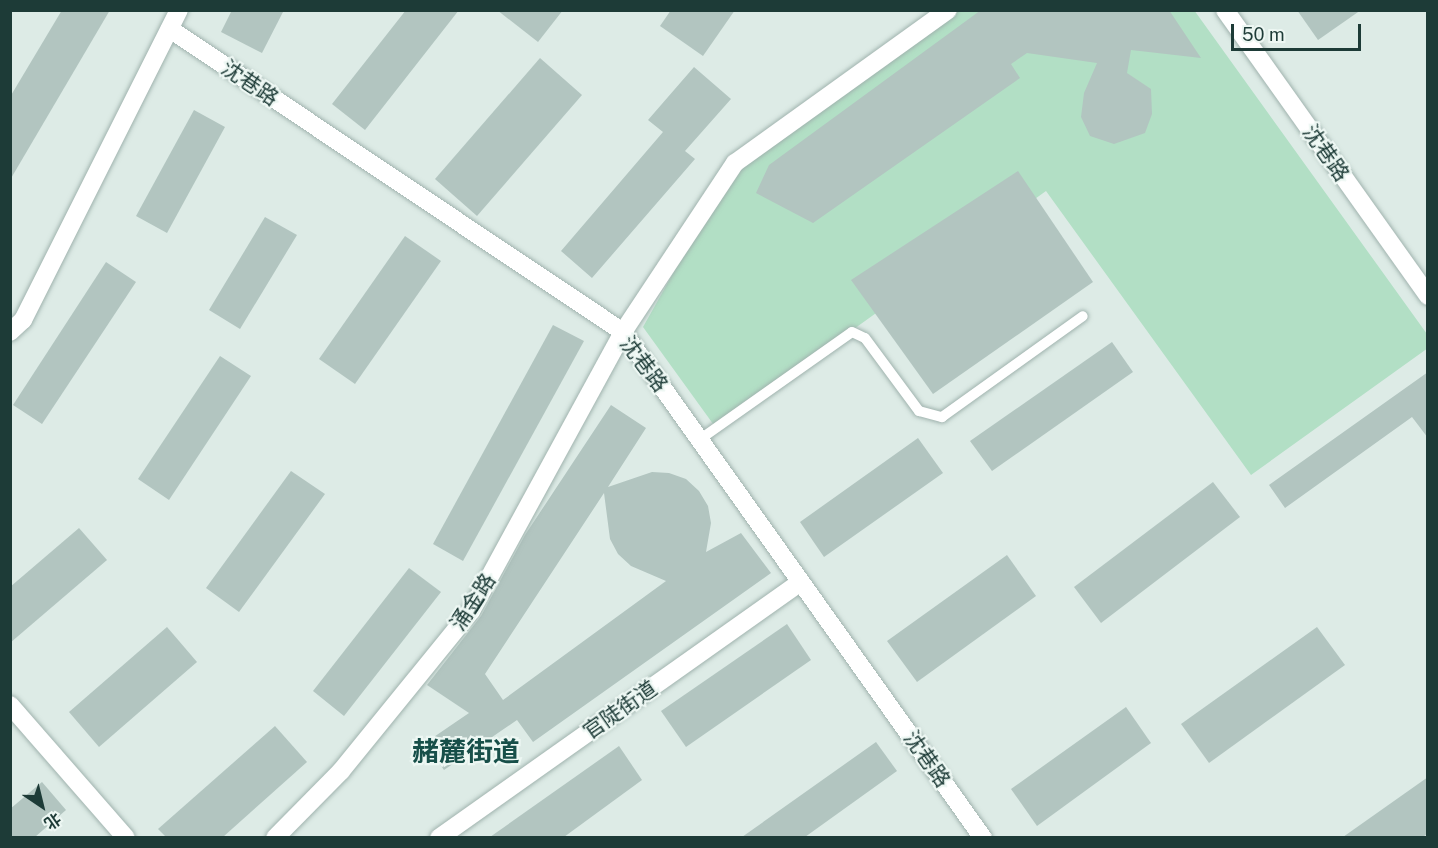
<!DOCTYPE html>
<html>
<head>
<meta charset="utf-8">
<style>
	body { margin:0 }
	#map { position:relative; width:1438px; height:848px; overflow:hidden; background:#ddebe6; font-family:"Public Sans","Noto Sans SC",sans-serif }
	div>[style] { position:absolute }
	.green>* { inset:0; background:#b2dfc5 }
	.building>* { inset:0; background:#b2c5c0 }
	.roads { filter:drop-shadow(0 0 2px #a0b3ae) drop-shadow(0 0 2px #a0b3ae) }
	.lane>* { height:10px; margin:-5px; padding:0 5px; transform-origin:5px; border-radius:5px; background:#fff }
	.secondary>* { height:18px; margin:-9px; padding:0 9px; transform-origin:9px; border-radius:9px; background:#fff }
	span { translate:-50% -50%; white-space:nowrap; text-align:center; line-height:1.15; -webkit-text-stroke:4.5px #edf7f3; paint-order:stroke }
	.street-label { font-size:21px; color:#1d3b37 }
	.district-label { font-size:27px; color:#174f49; font-weight:700 }
	.frame { position:absolute; inset:0; border:12px solid #1d3b37; pointer-events:none }
	.north { position:absolute; left:12px; top:776px; width:60px; height:60px; -webkit-text-stroke:4px #edf7f3; paint-order:stroke; rotate:145deg; font-size:16px; font-weight:700; line-height:24px; text-align:center; color:#1d3b37 }
	.north::after { content:''; display:block; margin:auto; width:21px; height:27px; background:#1d3b37; clip-path:polygon(50% 0,100% 100%,50% 72%,0 100%) }
	.scale { position:absolute; left:1231px; top:24px; width:130px; height:27px; box-sizing:border-box; border:3px solid #1d3b37; border-top:0; padding-left:8px; font-size:18px; line-height:21px; white-space:nowrap; color:#1d3b37; -webkit-text-stroke:4px #edf7f3; paint-order:stroke }
</style>
</head>
<body>
<div id="map">
	<div class="green">
		<i style="clip-path:polygon(1194px 10px,1427px 334px,1428px 348px,1251px 475px,1046px 191px,716px 428px,643px 327px,735px 163px,959px 11px)"></i>
	</div>
	<div class="building">
		<i style="clip-path:polygon(62px 10px,110px 10px,10px 180px,10px 97px)"></i>
		<i style="clip-path:polygon(232px 10px,284px 10px,262px 53px,221px 32px)"></i>
		<i style="clip-path:polygon(406px 10px,459px 10px,365px 130px,332px 104px)"></i>
		<i style="clip-path:polygon(497px 10px,563px 10px,538px 42px)"></i>
		<i style="clip-path:polygon(671px 10px,735px 10px,703px 56px,660px 26px)"></i>
		<i style="clip-path:polygon(981px 10px,1169px 10px,1201px 58px,1131px 50px,1127px 73px,1151px 89px,1152px 114px,1145px 133px,1114px 144px,1090px 136px,1081px 117px,1084px 93px,1097px 63px,1027px 53px,1011px 64px,1020px 78px,813px 223px,756px 193px,769px 165px)"></i>
		<i style="clip-path:polygon(1297px 10px,1361px 10px,1318px 40px)"></i>
		<i style="clip-path:polygon(540px 58px,582px 95px,477px 216px,435px 179px)"></i>
		<i style="clip-path:polygon(694px 67px,731px 99px,685px 151px,695px 159px,592px 278px,561px 251px,663px 132px,648px 120px)"></i>
		<i style="clip-path:polygon(194px 110px,225px 127px,167px 233px,136px 216px)"></i>
		<i style="clip-path:polygon(1018px 171px,1093px 282px,933px 394px,851px 280px)"></i>
		<i style="clip-path:polygon(265px 217px,297px 235px,240px 329px,209px 310px)"></i>
		<i style="clip-path:polygon(405px 236px,441px 261px,355px 384px,319px 359px)"></i>
		<i style="clip-path:polygon(106px 262px,136px 282px,42px 424px,13px 405px)"></i>
		<i style="clip-path:polygon(553px 325px,584px 341px,463px 561px,433px 544px)"></i>
		<i style="clip-path:polygon(1112px 342px,1133px 372px,992px 471px,970px 441px)"></i>
		<i style="clip-path:polygon(220px 356px,251px 376px,169px 500px,138px 479px)"></i>
		<i style="clip-path:polygon(1428px 372px,1428px 438px,1412px 417px,1285px 508px,1269px 485px)"></i>
		<i style="clip-path:polygon(evenodd,611px 405px,646px 428px,608px 487px,652px 472px,669px 473px,686px 479px,699px 491px,708px 506px,711px 523px,706px 552px,741px 533px,771px 573px,533px 742px,517px 720px,444px 770px,425px 743px,469px 713px,427px 685px,481px 616px,525px 535px,611px 405px,604px 493px,610px 539px,618px 554px,631px 566px,666px 581px,503px 700px,485px 674px,604px 493px)"></i>
		<i style="clip-path:polygon(918px 438px,943px 473px,824px 557px,800px 522px)"></i>
		<i style="clip-path:polygon(291px 471px,325px 494px,239px 612px,206px 588px)"></i>
		<i style="clip-path:polygon(1213px 482px,1240px 517px,1101px 623px,1074px 587px)"></i>
		<i style="clip-path:polygon(79px 528px,107px 560px,10px 643px,10px 587px)"></i>
		<i style="clip-path:polygon(1007px 555px,1036px 596px,917px 682px,887px 641px)"></i>
		<i style="clip-path:polygon(409px 568px,441px 592px,344px 716px,313px 691px)"></i>
		<i style="clip-path:polygon(787px 624px,811px 660px,686px 747px,661px 711px)"></i>
		<i style="clip-path:polygon(167px 627px,197px 662px,99px 747px,69px 712px)"></i>
		<i style="clip-path:polygon(1317px 627px,1345px 665px,1209px 763px,1181px 724px)"></i>
		<i style="clip-path:polygon(1126px 707px,1151px 743px,1037px 826px,1011px 789px)"></i>
		<i style="clip-path:polygon(275px 726px,307px 762px,223px 837px,166px 837px,158px 829px)"></i>
		<i style="clip-path:polygon(876px 742px,897px 771px,805px 837px,742px 837px)"></i>
		<i style="clip-path:polygon(619px 746px,642px 780px,564px 837px,490px 837px)"></i>
		<i style="clip-path:polygon(1428px 777px,1428px 834px,1422px 837px,1343px 837px)"></i>
		<i style="clip-path:polygon(42px 782px,66px 810px,35px 837px,10px 837px,10px 809px)"></i>
	</div>
	<div class="roads">
		<div class="lane">
			<i style="left:699px;top:440px;width:187px;rotate:-35.2deg"></i>
			<i style="left:852px;top:332px;width:14px;rotate:25deg"></i>
			<i style="left:865px;top:338px;width:91px;rotate:53.5deg"></i>
			<i style="left:919px;top:411px;width:24px;rotate:15deg"></i>
			<i style="left:942px;top:417px;width:173px;rotate:-35.6deg"></i>
		</div>
		<div class="secondary">
			<i style="left:1225px;top:10px;width:351px;rotate:54.6deg"></i>
			<i style="left:170px;top:29px;width:545px;rotate:33.78deg"></i>
			<i style="left:623px;top:332px;width:621px;rotate:54.57deg"></i>
			<i style="left:10px;top:332px;width:18px;rotate:-43deg"></i>
			<i style="left:23px;top:320px;width:347px;rotate:-63.3deg"></i>
			<i style="left:10px;top:705px;width:176px;rotate:48.9deg"></i>
			<i style="left:275px;top:838px;width:94px;rotate:-45.4deg"></i>
			<i style="left:341px;top:771px;width:206px;rotate:-50.9deg"></i>
			<i style="left:471px;top:611px;width:318px;rotate:-61.4deg"></i>
			<i style="left:623px;top:332px;width:203px;rotate:-56.5deg"></i>
			<i style="left:735px;top:163px;width:262px;rotate:-35.7deg"></i>
			<i style="left:439px;top:838px;width:443px;rotate:-35.3deg"></i>
		</div>
	</div>
	<div class="street-label">
		<span style="left:250px;top:83px;rotate:34deg">沈巷路</span>
		<span style="left:1326px;top:153px;rotate:55deg">沈巷路</span>
		<span style="left:644px;top:364px;rotate:53deg">沈巷路</span>
		<span style="left:473px;top:602px;rotate:-57deg">涌金路</span>
		<span style="left:620px;top:710px;rotate:-35deg">官陡街道</span>
		<span style="left:927px;top:759px;rotate:55deg">沈巷路</span>
	</div>
	<div class="district-label">
		<span style="left:466px;top:752px">赭麓街道</span>
	</div>
	<div class="frame"></div>
	<div class="north">北</div>
	<div class="scale">50 m</div>
</div>
</body>
</html>
